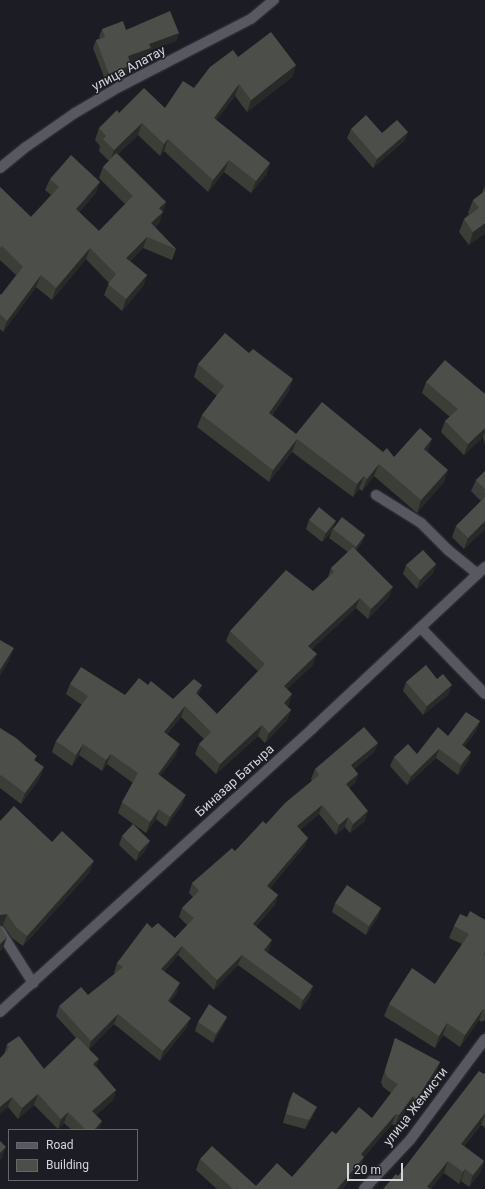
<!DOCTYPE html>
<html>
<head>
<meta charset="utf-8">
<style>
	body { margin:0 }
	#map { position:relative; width:485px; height:1189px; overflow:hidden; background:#1c1d24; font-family:Roboto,sans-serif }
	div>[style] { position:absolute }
	.roads { filter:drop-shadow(0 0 1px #38383e) drop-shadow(0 0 1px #38383e) }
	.minor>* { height:10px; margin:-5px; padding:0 5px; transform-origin:5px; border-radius:5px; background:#575860 }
	.wall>* { inset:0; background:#3b3d37 }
	.shaded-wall>* { inset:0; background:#272a28 }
	.building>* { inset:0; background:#4b4e49 }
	span { translate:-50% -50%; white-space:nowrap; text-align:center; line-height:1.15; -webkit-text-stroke:3px #1c1d24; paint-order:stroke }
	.street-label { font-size:13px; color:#d4d4d9 }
	.legend { position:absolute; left:8px; top:1129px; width:130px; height:52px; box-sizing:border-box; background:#1c1d24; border:1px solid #66666c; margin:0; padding:5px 7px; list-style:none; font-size:12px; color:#d4d4d9 }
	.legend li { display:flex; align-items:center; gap:8px; height:20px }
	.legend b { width:20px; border:1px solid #66666c }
	.scale { position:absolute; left:347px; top:1163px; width:56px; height:18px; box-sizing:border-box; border:2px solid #d4d4d9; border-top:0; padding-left:5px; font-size:12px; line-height:14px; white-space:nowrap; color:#d4d4d9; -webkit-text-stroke:3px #1c1d24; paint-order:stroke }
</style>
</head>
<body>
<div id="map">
	<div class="roads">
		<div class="minor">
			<i style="left:0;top:168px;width:33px;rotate:-39deg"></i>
			<i style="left:26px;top:147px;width:60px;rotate:-34.8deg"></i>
			<i style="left:75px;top:113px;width:51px;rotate:-30.6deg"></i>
			<i style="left:119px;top:87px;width:148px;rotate:-27.3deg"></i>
			<i style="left:251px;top:19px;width:30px;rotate:-40deg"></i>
			<i style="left:376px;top:495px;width:53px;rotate:31.9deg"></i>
			<i style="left:421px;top:523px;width:38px;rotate:45deg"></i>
			<i style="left:448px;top:550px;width:38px;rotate:39deg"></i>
			<i style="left:421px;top:628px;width:92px;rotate:45.9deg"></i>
			<i style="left:0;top:931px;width:62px;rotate:57.6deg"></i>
			<i style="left:0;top:1012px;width:423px;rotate:-42.2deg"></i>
			<i style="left:313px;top:728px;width:236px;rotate:-43.1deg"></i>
			<i style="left:364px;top:1189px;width:67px;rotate:-46.8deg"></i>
			<i style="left:410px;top:1140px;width:126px;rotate:-53.4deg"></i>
		</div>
	</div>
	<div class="wall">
		<i style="clip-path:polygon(102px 29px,126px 30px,179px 33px,176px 41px,150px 50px,148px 56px,130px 62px,131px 65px,128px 73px,106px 82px,93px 48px,96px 40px,100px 39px,99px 37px)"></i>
		<i style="clip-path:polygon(238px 57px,296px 65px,292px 77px,247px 112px,235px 96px,216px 120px,270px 163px,266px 175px,251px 193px,224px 172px,208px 192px,164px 151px,160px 156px,138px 135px,118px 154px,166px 202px,159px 223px,155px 227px,176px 249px,172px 260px,143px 248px,130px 261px,147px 275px,143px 286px,122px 311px,104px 295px,109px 283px,86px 259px,52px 300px,36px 287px,3px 332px,0 329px,0 294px,1px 295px,16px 275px,0 260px,0 187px,31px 217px,51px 195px,45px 190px,50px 179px,96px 193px,79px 212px,99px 231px,125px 204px,99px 178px,103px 167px,109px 161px,99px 151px,100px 146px,95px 140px,99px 128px,119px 113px,165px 108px,194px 88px)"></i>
		<i style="clip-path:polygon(351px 129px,382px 133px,408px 132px,404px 141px,373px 168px,347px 138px)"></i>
		<i style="clip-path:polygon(485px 185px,485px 233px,469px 245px,459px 232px,464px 219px,469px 214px,468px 213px,473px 200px,482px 193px)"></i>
		<i style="clip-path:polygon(198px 364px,289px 391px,272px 415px,296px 434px,383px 452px,394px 457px,428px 452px,444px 482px,417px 513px,374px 476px,362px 491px,359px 489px,353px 497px,292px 452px,269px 482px,197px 427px,202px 415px,217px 396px,194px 377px)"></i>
		<i style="clip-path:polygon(426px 382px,485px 394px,485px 445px,483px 437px,464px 455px,441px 432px,445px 421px,450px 417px,422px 393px)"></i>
		<i style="clip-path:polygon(485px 471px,485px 529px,464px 549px,452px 537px,456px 526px,481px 501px,471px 491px,476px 480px)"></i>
		<i style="clip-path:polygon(309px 520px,333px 528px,365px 535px,361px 544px,356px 551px,389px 597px,368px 619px,356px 608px,312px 649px,313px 665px,287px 689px,289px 705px,287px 706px,291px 710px,287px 720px,265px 743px,258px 736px,216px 774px,195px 754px,199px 744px,204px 739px,181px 717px,167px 734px,176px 755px,160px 776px,182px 805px,166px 827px,156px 819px,146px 833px,118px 813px,122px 802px,133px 783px,107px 764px,102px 771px,79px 755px,72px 766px,52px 752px,56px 741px,82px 705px,66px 694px,70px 684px,125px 695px,148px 685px,173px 699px,202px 685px,198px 695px,217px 714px,258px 671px,226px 641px,230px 631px,313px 591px,328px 577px,331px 568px,348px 552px,329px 538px,332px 531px,322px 542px,306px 529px)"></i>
		<i style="clip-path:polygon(436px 564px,433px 573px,417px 589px,403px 574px,406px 565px)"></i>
		<i style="clip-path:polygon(406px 682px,449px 694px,423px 715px,403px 691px)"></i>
		<i style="clip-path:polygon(480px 721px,476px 731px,464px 747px,471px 752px,468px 761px,458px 775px,436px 758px,407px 785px,390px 766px,394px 757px,417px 754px,448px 736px)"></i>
		<i style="clip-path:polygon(0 728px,35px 760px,40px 778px,21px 804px,0 788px)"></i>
		<i style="clip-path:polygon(378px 743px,374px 752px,354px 769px,358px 774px,355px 783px,349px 788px,365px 821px,350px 833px,345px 827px,336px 835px,319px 814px,300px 830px,308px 838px,304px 847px,270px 888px,278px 895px,275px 905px,256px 926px,269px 950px,266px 952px,313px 986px,310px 996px,300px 1010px,238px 965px,214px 990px,178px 955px,164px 972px,177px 993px,170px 1002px,187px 1027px,160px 1061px,114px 1024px,89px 1049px,96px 1066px,116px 1090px,113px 1100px,96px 1115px,99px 1130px,72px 1130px,64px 1123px,58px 1129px,34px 1105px,18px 1119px,8px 1107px,4px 1055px,7px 1044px,44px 1069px,76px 1038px,56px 1016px,59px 1006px,88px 995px,115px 974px,114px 973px,117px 963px,152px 928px,175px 938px,187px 925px,179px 917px,182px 908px,193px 897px,189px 893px,192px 883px,235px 851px,266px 824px,312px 781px,311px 779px,315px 769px)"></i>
		<i style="clip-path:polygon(0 821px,52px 842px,90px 872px,23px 946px,12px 938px,3px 925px,0 926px,3px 948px,0 951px)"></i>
		<i style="clip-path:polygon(122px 836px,146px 850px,136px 861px,119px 845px)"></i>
		<i style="clip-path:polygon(335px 903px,381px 908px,378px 917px,366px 935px,332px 912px)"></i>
		<i style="clip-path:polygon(467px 917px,485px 920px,485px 1021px,483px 1020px,482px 1022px,479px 1020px,460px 1047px,443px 1035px,435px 1048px,384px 1016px,389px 1004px,435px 984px,462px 944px,449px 938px,454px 926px)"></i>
		<i style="clip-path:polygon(227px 1017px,223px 1026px,213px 1043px,195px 1031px,198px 1022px)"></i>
		<i style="clip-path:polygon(395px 1038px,440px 1062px,436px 1073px,413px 1110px,409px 1107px,395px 1126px,392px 1124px,364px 1157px,360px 1168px,342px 1189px,217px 1189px,196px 1170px,200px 1159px,256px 1186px,292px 1177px,336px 1134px,372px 1118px,391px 1093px,383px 1087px,381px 1082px)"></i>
		<i style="clip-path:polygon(485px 1073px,485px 1128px,481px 1125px,464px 1146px,484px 1161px,480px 1173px,469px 1187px,461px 1181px,459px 1184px,444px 1173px,398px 1176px)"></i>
		<i style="clip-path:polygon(293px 1092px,313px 1116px,305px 1129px,283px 1123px,289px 1101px)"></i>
	</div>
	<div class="shaded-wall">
		<i style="clip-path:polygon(179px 33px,176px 41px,150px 50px,148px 56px,125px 64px,128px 56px,149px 44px)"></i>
		<i style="clip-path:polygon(131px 65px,128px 73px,106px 82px,109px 74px)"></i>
		<i style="clip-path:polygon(296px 65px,292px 77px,247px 112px,251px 100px)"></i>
		<i style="clip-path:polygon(239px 84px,235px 96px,209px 130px,214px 118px)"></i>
		<i style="clip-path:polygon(142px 123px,138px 135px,110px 162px,114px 150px)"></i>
		<i style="clip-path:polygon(408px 132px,404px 141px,373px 168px,377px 159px)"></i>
		<i style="clip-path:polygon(168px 139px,164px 151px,160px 156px,164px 144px)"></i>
		<i style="clip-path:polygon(229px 160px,224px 172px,208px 192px,213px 180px)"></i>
		<i style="clip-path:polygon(270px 163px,266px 175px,251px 193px,256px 181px)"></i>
		<i style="clip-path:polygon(100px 182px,96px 193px,72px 220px,76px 209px)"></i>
		<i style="clip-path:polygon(166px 202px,159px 223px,147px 235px,151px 223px,159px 208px)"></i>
		<i style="clip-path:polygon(485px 223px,485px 233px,469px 245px,473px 232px)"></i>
		<i style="clip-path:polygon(147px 237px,143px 248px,122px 269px,126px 258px)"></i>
		<i style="clip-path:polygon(90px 248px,86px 259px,52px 300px,56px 288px)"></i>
		<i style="clip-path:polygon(41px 275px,36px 287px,3px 332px,7px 321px)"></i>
		<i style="clip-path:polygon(147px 275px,143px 286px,122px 311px,126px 299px)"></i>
		<i style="clip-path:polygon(293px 379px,289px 391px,264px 425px,269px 413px)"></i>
		<i style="clip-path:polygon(485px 428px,485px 431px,483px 437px,464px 455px,468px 444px)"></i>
		<i style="clip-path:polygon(297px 439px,292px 452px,269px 482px,273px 470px)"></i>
		<i style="clip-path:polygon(432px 439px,428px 452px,424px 449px)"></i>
		<i style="clip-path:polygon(379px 464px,374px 476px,362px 491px,367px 479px)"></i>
		<i style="clip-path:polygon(448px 470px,444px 482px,417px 513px,421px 500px)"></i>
		<i style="clip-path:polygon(364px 476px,359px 489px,353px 497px,357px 484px)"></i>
		<i style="clip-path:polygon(336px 521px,333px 529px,322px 542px,326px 533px)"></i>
		<i style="clip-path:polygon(485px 521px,485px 529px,464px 549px,468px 538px)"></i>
		<i style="clip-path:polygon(365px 535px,361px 544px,352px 556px,356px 547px)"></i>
		<i style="clip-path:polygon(436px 564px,433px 573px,417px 589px,420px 580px)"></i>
		<i style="clip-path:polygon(393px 587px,389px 597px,368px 619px,371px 609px)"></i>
		<i style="clip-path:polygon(360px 598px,356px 608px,305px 656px,308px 646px)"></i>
		<i style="clip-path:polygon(14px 648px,9px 661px,0 676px,0 670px)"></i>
		<i style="clip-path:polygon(317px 654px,313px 665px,280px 696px,284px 686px)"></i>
		<i style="clip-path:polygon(202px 685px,198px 696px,196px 693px)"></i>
		<i style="clip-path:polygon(452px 685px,449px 694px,423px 715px,427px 706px)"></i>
		<i style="clip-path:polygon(292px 694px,289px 705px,280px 714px,284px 703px)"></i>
		<i style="clip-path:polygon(185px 706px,181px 717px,160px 743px,164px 732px)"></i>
		<i style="clip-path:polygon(291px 710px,287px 720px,265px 743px,269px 733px)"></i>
		<i style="clip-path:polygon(480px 721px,476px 731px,459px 754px,462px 745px)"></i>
		<i style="clip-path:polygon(262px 725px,258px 736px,216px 774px,220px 764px)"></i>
		<i style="clip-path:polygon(378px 743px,374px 752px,348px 775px,351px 765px)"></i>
		<i style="clip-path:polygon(83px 744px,79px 755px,72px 766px,76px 755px)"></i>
		<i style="clip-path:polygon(180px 744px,176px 755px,154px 784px,158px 774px)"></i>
		<i style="clip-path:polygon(439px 749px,436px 758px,407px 785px,411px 776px)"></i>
		<i style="clip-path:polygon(471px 752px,468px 761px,458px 775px,461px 765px)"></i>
		<i style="clip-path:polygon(111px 754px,107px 764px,102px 771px,106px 760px)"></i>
		<i style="clip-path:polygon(44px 767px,40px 778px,21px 804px,25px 793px)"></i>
		<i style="clip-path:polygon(358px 774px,355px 783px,343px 793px,346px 784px)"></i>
		<i style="clip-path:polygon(186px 795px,182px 805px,166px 827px,170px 817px)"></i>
		<i style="clip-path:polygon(322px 805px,319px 814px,293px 836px,297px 826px)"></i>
		<i style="clip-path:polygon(159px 809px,156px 819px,146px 833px,150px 822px)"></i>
		<i style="clip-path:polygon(368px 811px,365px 821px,350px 833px,353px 824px)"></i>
		<i style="clip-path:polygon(348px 817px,345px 827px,336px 835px,339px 825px)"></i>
		<i style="clip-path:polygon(308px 838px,304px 847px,264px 895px,267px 886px)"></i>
		<i style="clip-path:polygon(150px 841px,146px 850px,136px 861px,139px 852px)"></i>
		<i style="clip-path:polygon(94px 861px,90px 872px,23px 946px,27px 936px)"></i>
		<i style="clip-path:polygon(278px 895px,275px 905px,249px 933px,253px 924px)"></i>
		<i style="clip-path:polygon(381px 908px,378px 917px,366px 935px,369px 926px)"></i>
		<i style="clip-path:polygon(7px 914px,3px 925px,0 926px,0 915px)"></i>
		<i style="clip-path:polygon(7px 937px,3px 948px,0 951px,0 944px)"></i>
		<i style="clip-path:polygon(272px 940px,269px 950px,260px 960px,264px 950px)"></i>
		<i style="clip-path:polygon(182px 946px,178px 955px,158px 979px,161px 969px)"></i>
		<i style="clip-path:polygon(242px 955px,238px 965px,214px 990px,217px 980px)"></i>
		<i style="clip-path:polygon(180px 983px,177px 993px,164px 1010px,168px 1001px)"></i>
		<i style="clip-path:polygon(313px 986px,310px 996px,300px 1010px,303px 1000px)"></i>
		<i style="clip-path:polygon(483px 1009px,479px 1020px,460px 1047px,465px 1035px)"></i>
		<i style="clip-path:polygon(118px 1014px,114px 1024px,88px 1051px,91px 1041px)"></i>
		<i style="clip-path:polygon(227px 1017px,223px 1026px,213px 1043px,216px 1034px)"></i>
		<i style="clip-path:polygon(191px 1018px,187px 1027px,160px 1061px,163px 1051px)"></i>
		<i style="clip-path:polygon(447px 1023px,443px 1035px,435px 1048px,439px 1036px)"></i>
		<i style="clip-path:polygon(99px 1059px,95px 1069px,93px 1064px)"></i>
		<i style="clip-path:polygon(440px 1062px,436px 1073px,413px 1110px,417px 1099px)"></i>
		<i style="clip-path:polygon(116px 1090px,113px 1100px,88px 1122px,92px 1111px)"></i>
		<i style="clip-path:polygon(38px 1094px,34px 1105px,18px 1119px,22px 1108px)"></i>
		<i style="clip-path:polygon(413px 1096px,409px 1107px,395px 1126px,399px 1115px)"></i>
		<i style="clip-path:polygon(12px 1097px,8px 1107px,0 1114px,0 1107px)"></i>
		<i style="clip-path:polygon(317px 1107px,313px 1116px,305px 1129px,309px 1120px)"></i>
		<i style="clip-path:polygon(68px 1112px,64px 1123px,58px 1129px,61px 1119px)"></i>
		<i style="clip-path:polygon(485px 1113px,481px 1125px,456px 1155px,461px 1144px)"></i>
		<i style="clip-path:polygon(396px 1114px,392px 1124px,364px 1157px,360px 1168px,342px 1189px,337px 1189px,361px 1154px)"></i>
		<i style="clip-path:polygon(102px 1121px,99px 1130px,94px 1130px)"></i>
		<i style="clip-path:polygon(6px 1147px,2px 1158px,0 1160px,0 1153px)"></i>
		<i style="clip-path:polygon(448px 1161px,444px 1173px,431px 1189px,427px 1187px)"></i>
		<i style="clip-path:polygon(484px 1161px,480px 1173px,469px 1187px,473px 1175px)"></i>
		<i style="clip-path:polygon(465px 1169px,461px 1181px,459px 1184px,463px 1172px)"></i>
	</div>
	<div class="building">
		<i style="clip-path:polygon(170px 11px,179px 33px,149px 44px,151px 48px,128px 56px,131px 65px,109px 74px,96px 40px,105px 37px,102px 29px,123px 21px,126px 30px)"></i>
		<i style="clip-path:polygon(271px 32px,296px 65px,251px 100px,239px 84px,214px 118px,270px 163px,256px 181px,229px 160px,213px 180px,168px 139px,164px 144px,142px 123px,114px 150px,103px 139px,106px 136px,99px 128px,117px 110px,119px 113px,144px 88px,165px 108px,183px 81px,194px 88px,210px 67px,233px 50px,238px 57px)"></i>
		<i style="clip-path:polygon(366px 115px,382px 133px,397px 120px,408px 132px,377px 159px,351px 129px)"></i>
		<i style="clip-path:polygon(116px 153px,166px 202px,159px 208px,163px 212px,151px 223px,176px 249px,147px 237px,126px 258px,147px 275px,126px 299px,108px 284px,116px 274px,90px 248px,56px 288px,41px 275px,7px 321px,0 314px,0 294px,1px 295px,23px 267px,2px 246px,0 248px,0 187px,31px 217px,59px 187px,50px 179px,71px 155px,100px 182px,76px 209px,99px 231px,133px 196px,103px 167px)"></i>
		<i style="clip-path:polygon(485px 191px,485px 223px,473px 232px,464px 219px,479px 208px,473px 200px)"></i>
		<i style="clip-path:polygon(225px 333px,249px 353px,253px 349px,293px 379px,269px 413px,296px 434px,322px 402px,383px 452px,387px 448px,394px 457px,420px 428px,432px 439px,424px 449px,448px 470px,421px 500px,379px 464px,367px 479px,364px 476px,357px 484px,297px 439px,273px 470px,202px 415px,224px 386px,198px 364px)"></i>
		<i style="clip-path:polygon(445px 360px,485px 394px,485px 428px,468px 444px,445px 421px,458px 409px,426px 382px)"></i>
		<i style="clip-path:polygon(485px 471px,485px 490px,476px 480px)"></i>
		<i style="clip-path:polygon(485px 497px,485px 521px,468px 538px,456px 526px)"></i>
		<i style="clip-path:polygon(319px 507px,336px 521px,326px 533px,309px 520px)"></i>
		<i style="clip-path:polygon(342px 517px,365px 535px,356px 547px,333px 529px)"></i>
		<i style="clip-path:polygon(353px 547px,393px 587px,371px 609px,360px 598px,308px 646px,317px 654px,284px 686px,292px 694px,284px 703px,291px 710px,269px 733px,262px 725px,220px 764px,199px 744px,211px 732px,185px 706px,164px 732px,180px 744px,158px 774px,186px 795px,170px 817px,159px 809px,150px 822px,122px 802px,138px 773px,111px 754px,106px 760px,83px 744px,76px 755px,56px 741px,88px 696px,70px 684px,81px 667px,125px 695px,139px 678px,148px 685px,151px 681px,173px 699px,194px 679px,202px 685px,196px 693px,217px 714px,265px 664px,230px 631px,286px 570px,313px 591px,334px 572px,331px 568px)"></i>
		<i style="clip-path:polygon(423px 550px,436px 564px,420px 580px,406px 565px)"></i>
		<i style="clip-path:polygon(0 640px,14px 648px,0 670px)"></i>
		<i style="clip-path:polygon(426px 665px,437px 679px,443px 674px,452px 685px,427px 706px,406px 682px)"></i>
		<i style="clip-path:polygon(466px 712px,480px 721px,462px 745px,471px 752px,461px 765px,439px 749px,411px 776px,394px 757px,408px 744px,417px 754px,438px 727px,448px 736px)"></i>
		<i style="clip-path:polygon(364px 727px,378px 743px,351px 765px,358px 774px,346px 784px,368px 811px,353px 824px,348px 817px,339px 825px,322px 805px,297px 826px,308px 838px,267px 886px,278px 895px,253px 924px,272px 940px,264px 950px,313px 986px,303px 1000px,242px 955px,217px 980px,182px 946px,161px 969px,180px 983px,168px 1001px,191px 1018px,163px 1051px,118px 1014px,91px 1041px,59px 1006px,81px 987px,88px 995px,123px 967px,117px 963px,147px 923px,152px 928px,158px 923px,175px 938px,194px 918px,182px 908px,199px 891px,192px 883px,232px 848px,235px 851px,263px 821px,266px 824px,285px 803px,319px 775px,315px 769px)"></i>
		<i style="clip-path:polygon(0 728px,16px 738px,37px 756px,34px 760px,44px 767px,25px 793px,1px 775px,0 776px)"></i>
		<i style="clip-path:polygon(14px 806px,52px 842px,62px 831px,94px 861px,27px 936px,16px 927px,7px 914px,0 915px,0 821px)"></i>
		<i style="clip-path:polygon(133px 824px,150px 841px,139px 852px,122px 836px)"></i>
		<i style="clip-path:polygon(347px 885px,381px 908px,369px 926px,335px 903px)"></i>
		<i style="clip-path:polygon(470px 911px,485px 920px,485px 952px,483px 955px,485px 956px,485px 1010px,483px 1009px,465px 1035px,447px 1023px,439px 1036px,389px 1004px,412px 968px,435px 984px,469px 934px,454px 926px,460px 914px,467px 917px)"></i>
		<i style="clip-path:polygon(0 925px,7px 937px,0 944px)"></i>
		<i style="clip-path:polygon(209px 1004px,227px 1017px,216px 1034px,198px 1022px)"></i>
		<i style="clip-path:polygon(19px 1036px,44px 1069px,77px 1037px,99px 1059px,93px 1064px,116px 1090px,92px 1111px,102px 1121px,94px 1130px,86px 1130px,68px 1112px,61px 1119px,38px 1094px,22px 1108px,12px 1097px,0 1107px,0 1058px,5px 1053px,9px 1048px,7px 1044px)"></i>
		<i style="clip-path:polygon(395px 1038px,440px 1062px,417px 1099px,413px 1096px,399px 1115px,396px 1114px,361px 1154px,364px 1157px,337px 1189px,233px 1189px,200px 1159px,212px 1146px,256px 1186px,277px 1163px,292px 1177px,332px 1131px,336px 1134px,359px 1107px,372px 1118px,398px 1084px,387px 1077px,385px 1071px)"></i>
		<i style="clip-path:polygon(479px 1071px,484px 1074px,485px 1073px,485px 1113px,461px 1144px,484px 1161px,473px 1175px,465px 1169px,463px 1172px,448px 1161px,427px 1187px,431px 1189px,383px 1189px,396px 1174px,398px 1176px)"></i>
		<i style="clip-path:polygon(293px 1092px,317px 1107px,309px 1120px,286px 1114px)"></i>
		<i style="clip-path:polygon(0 1141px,6px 1147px,0 1153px)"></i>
	</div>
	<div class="street-label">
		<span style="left:129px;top:69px;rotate:-28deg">улица Алатау</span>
		<span style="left:235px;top:781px;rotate:-42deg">Биназар Батыра</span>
		<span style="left:416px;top:1107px;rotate:-52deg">улица Жемисти</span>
	</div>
	<ul class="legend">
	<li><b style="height:5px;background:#575860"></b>Road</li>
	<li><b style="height:11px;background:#4b4e49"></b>Building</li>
	</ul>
	<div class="scale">20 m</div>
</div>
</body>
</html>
